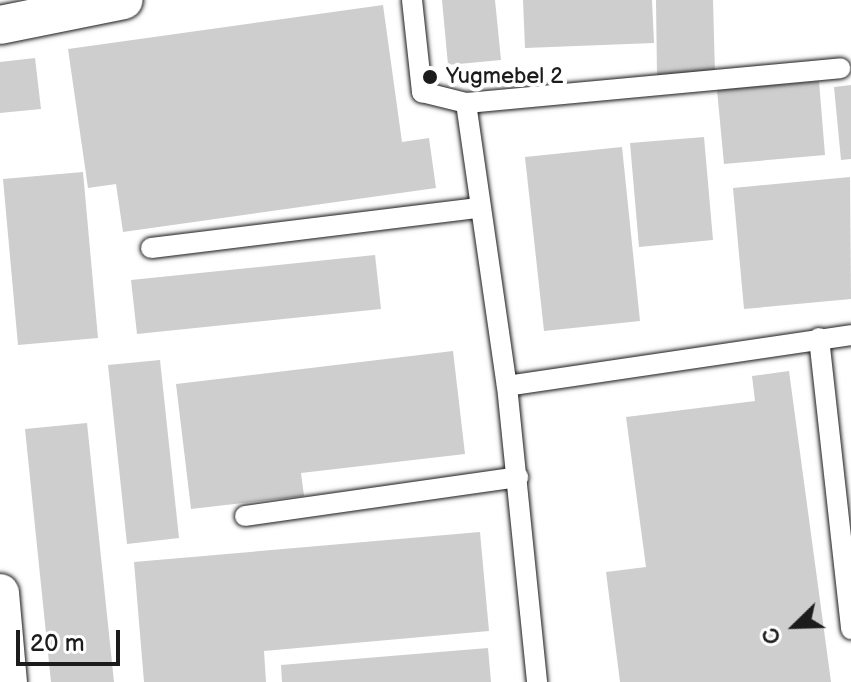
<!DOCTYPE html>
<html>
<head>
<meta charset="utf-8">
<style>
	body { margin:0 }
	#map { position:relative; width:851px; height:682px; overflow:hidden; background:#fff; font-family:"Balsamiq Sans",sans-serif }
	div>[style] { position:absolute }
	.building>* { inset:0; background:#cecece }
	.roads { filter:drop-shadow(0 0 2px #1c1c1c) drop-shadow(0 0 2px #1c1c1c) }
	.service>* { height:20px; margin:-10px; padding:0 10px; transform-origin:10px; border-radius:10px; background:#fff }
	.minor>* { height:38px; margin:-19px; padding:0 19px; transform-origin:19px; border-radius:19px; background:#fff }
	.dots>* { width:22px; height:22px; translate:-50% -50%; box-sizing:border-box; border:4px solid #fff; border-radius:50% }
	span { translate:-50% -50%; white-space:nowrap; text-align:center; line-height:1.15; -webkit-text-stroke:8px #fff; paint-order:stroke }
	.poi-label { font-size:22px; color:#1c1c1c }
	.left { translate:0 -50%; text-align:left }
	.north { position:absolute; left:755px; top:586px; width:80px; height:80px; -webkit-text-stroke:6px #fff; paint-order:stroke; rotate:247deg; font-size:22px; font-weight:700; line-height:32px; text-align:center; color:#1c1c1c }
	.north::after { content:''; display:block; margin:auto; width:28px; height:36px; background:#1c1c1c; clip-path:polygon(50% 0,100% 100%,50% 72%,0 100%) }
	.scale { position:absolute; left:16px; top:630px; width:104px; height:36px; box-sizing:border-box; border:4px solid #1c1c1c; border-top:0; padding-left:10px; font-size:24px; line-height:28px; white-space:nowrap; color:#1c1c1c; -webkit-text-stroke:6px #fff; paint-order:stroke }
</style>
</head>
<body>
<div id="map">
	<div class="building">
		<i style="clip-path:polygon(442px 0,495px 0,501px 60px,448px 65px)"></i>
		<i style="clip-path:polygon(523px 0,652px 0,654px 43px,525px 48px)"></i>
		<i style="clip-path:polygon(656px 0,713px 0,715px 74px,657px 75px)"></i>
		<i style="clip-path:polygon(383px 5px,402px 142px,429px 138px,436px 188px,123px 232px,116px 184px,88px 188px,68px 49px)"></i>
		<i style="clip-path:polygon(35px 58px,41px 109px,0 113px,0 62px)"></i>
		<i style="clip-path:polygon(819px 81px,825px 155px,724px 164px,717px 90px)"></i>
		<i style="clip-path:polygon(851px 85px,851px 159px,841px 160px,834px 87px)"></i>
		<i style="clip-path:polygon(704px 137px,713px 240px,639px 247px,630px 143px)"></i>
		<i style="clip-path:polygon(622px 147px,640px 321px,544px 331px,525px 157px)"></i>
		<i style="clip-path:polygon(83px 172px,98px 338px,18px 345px,3px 179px)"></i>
		<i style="clip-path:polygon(850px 177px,851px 299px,744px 309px,733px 188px)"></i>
		<i style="clip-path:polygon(375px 255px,381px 309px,137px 334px,131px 280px)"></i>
		<i style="clip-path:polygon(453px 351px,465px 454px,301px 473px,304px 496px,191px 509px,176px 384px)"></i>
		<i style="clip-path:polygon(160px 360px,179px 538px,127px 544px,108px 365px)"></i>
		<i style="clip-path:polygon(789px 371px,831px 682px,620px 682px,606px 572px,646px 567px,626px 417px,755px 401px,752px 376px)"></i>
		<i style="clip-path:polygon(87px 423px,114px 682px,51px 682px,25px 429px)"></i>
		<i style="clip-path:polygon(480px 532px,489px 631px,264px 651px,266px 682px,144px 682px,134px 562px)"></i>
		<i style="clip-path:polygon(488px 648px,491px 682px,282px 682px,281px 665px)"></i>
	</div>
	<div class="roads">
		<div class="service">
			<i style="left:412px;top:0;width:93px;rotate:83.8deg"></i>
			<i style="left:422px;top:92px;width:45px;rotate:14deg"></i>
			<i style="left:466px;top:103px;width:286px;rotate:81.8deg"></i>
			<i style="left:507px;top:386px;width:298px;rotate:84.2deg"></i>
			<i style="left:466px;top:103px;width:376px;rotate:-5.3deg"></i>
			<i style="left:151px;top:248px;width:330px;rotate:-7deg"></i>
			<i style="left:819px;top:338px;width:293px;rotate:83.7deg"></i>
			<i style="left:507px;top:386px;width:348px;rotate:-8.4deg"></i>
			<i style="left:245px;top:516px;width:276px;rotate:-8.1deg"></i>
		</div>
		<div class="minor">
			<i style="left:0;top:25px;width:126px;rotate:-11.4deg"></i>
			<i style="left:0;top:593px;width:89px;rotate:84.9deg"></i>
		</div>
	</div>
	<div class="dots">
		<i style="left:430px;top:77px;background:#1c1c1c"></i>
	</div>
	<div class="poi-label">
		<span class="left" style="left:446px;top:77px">Yugmebel 2</span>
	</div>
	<div class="north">С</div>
	<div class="scale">20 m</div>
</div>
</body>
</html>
